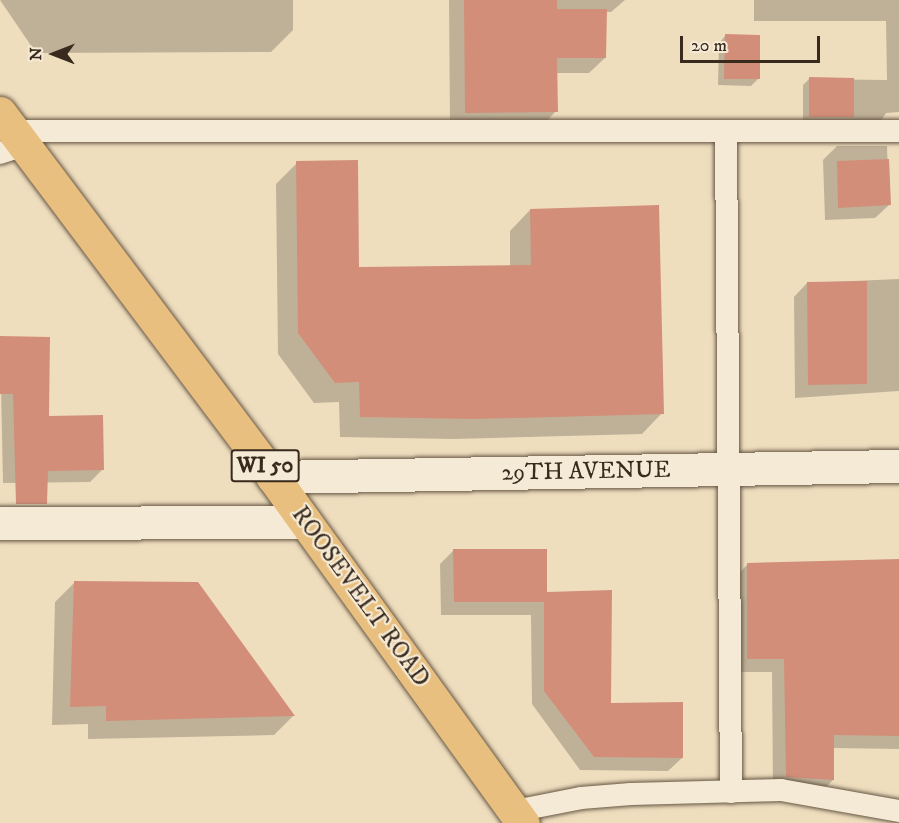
<!DOCTYPE html>
<html>
<head>
<meta charset="utf-8">
<style>
	body { margin:0 }
	#map { position:relative; width:899px; height:823px; overflow:hidden; background:#efdebe; font-family:"IM FELL DW Pica",serif }
	div>[style] { position:absolute }
	.shadow>* { inset:0; background:#0003 }
	.building>* { inset:0; background:#d28e78 }
	.roads { filter:drop-shadow(0 0 2px #665745) drop-shadow(0 0 2px #665745) }
	.lane>* { height:22px; margin:-11px; padding:0 11px; transform-origin:11px; border-radius:11px; background:#f5ead5 }
	.street>* { height:33px; margin:-16.5px; padding:0 16.5px; transform-origin:16.5px; border-radius:16.5px; background:#f5ead5 }
	.primary>* { height:33px; margin:-16.5px; padding:0 16.5px; transform-origin:16.5px; border-radius:16.5px; background:#e8bf7f }
	span { translate:-50% -50%; white-space:nowrap; text-align:center; line-height:1.15; -webkit-text-stroke:4.5px #f5ead5; paint-order:stroke }
	.shield-label span { padding:2px 4px; background:#f5ead5; border:2px solid; border-radius:4px; -webkit-text-stroke-width:0 }
	.shield-label { font-size:22px; color:#382a1d; font-weight:700 }
	.street-label { font-size:24px; color:#382a1d }
	.north { position:absolute; left:24px; top:24px; width:60px; height:60px; -webkit-text-stroke:4px #f5ead5; paint-order:stroke; rotate:270deg; font-size:16px; font-weight:700; line-height:24px; text-align:center; color:#382a1d }
	.north::after { content:''; display:block; margin:auto; width:21px; height:27px; background:#382a1d; clip-path:polygon(50% 0,100% 100%,50% 72%,0 100%) }
	.scale { position:absolute; left:680px; top:36px; width:140px; height:27px; box-sizing:border-box; border:3px solid #382a1d; border-top:0; padding-left:8px; font-size:18px; line-height:21px; white-space:nowrap; color:#382a1d; -webkit-text-stroke:4px #f5ead5; paint-order:stroke }
</style>
</head>
<body>
<div id="map">
	<div class="shadow">
		<i style="clip-path:polygon(0 0,293px 0,293px 30px,271px 52px,36px 53px)"></i>
		<i style="clip-path:polygon(449px 0,625px 0,611px 12px,605px 12px,605px 58px,589px 73px,556px 73px,556px 111px,541px 127px,450px 128px)"></i>
		<i style="clip-path:polygon(754px 0,899px 0,899px 112px,886px 113px,879px 124px,803px 124px,803px 85px,809px 79px,887px 80px,886px 21px,754px 21px)"></i>
		<i style="clip-path:polygon(725px 36px,758px 79px,751px 86px,718px 85px,719px 43px)"></i>
		<i style="clip-path:polygon(837px 146px,887px 146px,889px 205px,875px 218px,825px 220px,823px 160px)"></i>
		<i style="clip-path:polygon(297px 163px,357px 269px,510px 267px,510px 231px,530px 210px,662px 413px,642px 434px,454px 439px,340px 437px,339px 402px,314px 403px,278px 354px,276px 184px)"></i>
		<i style="clip-path:polygon(899px 279px,899px 391px,795px 398px,794px 297px,807px 283px)"></i>
		<i style="clip-path:polygon(0 338px,47px 418px,103px 469px,90px 482px,3px 483px)"></i>
		<i style="clip-path:polygon(453px 551px,545px 593px,610px 704px,682px 758px,668px 771px,580px 770px,532px 704px,531px 615px,441px 615px,440px 564px)"></i>
		<i style="clip-path:polygon(899px 562px,899px 749px,833px 748px,833px 780px,820px 793px,773px 790px,772px 672px,735px 672px,735px 577px,748px 564px)"></i>
		<i style="clip-path:polygon(74px 583px,198px 583px,293px 716px,274px 735px,88px 739px,88px 724px,52px 725px,55px 602px)"></i>
	</div>
	<div class="building">
		<i style="clip-path:polygon(464px 0,557px 0,557px 9px,607px 9px,606px 58px,557px 58px,558px 112px,465px 113px)"></i>
		<i style="clip-path:polygon(725px 34px,760px 35px,760px 79px,724px 79px)"></i>
		<i style="clip-path:polygon(809px 77px,854px 78px,854px 117px,809px 117px)"></i>
		<i style="clip-path:polygon(889px 159px,891px 205px,838px 208px,837px 161px)"></i>
		<i style="clip-path:polygon(358px 160px,359px 267px,531px 265px,530px 209px,659px 205px,664px 414px,475px 419px,360px 417px,359px 382px,335px 383px,298px 333px,296px 161px)"></i>
		<i style="clip-path:polygon(867px 281px,867px 384px,808px 385px,807px 282px)"></i>
		<i style="clip-path:polygon(0 336px,50px 337px,49px 416px,103px 415px,104px 470px,48px 471px,47px 504px,16px 504px,13px 394px,0 394px)"></i>
		<i style="clip-path:polygon(453px 549px,547px 549px,547px 592px,612px 590px,611px 703px,683px 702px,683px 758px,594px 757px,544px 691px,544px 602px,454px 602px)"></i>
		<i style="clip-path:polygon(899px 559px,899px 736px,834px 735px,834px 780px,786px 777px,784px 659px,747px 659px,747px 563px)"></i>
		<i style="clip-path:polygon(74px 581px,198px 582px,295px 716px,106px 721px,106px 706px,70px 707px)"></i>
	</div>
	<div class="roads">
		<div class="lane">
			<i style="left:13px;top:131px;width:886px"></i>
			<i style="left:726px;top:131px;width:661px;rotate:89.57deg"></i>
			<i style="left:0;top:153px;width:25px;rotate:-18deg"></i>
			<i style="left:515px;top:811px;width:67px;rotate:-11.1deg"></i>
			<i style="left:581px;top:798px;width:50px;rotate:-4.6deg"></i>
			<i style="left:631px;top:794px;width:150px;rotate:-1.5deg"></i>
			<i style="left:781px;top:790px;width:120px;rotate:10.1deg"></i>
		</div>
		<div class="street">
			<i style="left:273px;top:477px;width:626px;rotate:-1.01deg"></i>
			<i style="left:0;top:523px;width:305px;rotate:-0.2deg"></i>
		</div>
		<div class="primary">
			<i style="left:0;top:113px;width:455px;rotate:53.1deg"></i>
			<i style="left:273px;top:477px;width:427px;rotate:54.2deg"></i>
		</div>
	</div>
	<div class="shield-label">
		<span style="left:265px;top:466px">WI 50</span>
	</div>
	<div class="street-label">
		<span style="left:586px;top:472px;rotate:-1deg">29TH AVENUE</span>
		<span style="left:360px;top:597px;rotate:54deg">ROOSEVELT ROAD</span>
	</div>
	<div class="north">N</div>
	<div class="scale">20 m</div>
</div>
</body>
</html>
